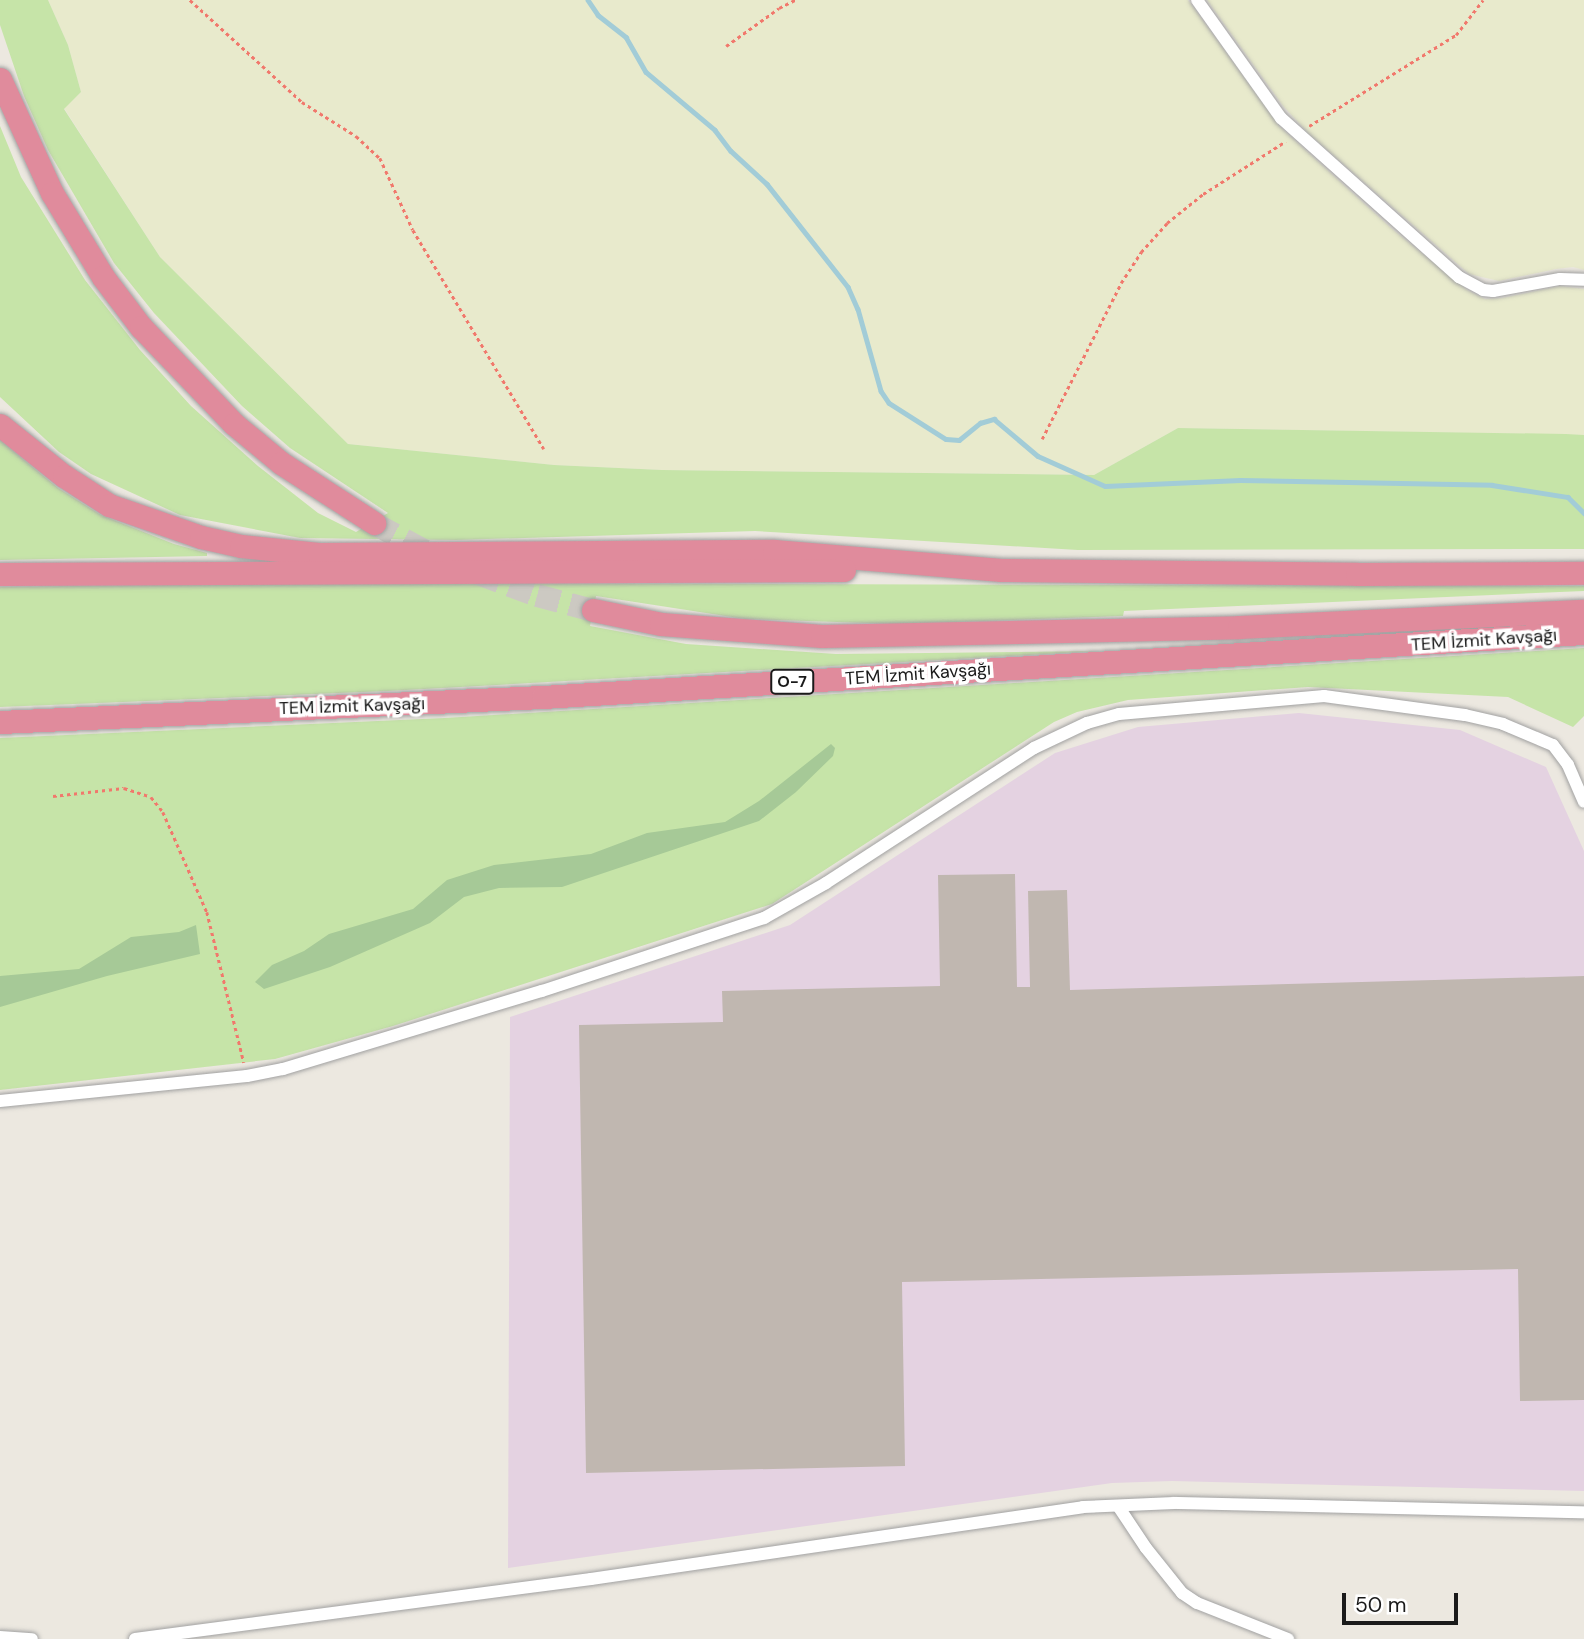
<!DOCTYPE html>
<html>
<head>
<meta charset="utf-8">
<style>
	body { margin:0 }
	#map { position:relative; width:1584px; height:1639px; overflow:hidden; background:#ece8e0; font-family:"DM Sans",sans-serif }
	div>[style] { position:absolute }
	.industrial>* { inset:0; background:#e4d2e1 }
	.farmland>* { inset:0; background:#e8eacc }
	.grass>* { inset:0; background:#c6e4a8 }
	.forest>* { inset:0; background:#a6c997 }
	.stream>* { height:4.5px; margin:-2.25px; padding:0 2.25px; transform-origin:2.25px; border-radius:2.25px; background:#a2ccd7 }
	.building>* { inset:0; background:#c0b7b0 }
	.motorway-tunnel>* { height:23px; margin-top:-11.5px; transform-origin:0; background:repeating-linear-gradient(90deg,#ccc9c2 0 23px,transparent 0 34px) }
	.path>* { height:2.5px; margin-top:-1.25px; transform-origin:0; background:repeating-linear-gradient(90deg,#f1786c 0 3.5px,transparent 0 7px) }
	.roads { filter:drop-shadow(0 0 2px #a1a1a1) drop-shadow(0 0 2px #a1a1a1) }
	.minor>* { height:12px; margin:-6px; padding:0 6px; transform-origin:6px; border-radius:6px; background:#fff }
	.motorway>* { height:23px; margin:-11.5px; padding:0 11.5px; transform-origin:11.5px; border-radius:11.5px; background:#e08b9c }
	span { translate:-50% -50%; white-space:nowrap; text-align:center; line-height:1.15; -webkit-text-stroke:7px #fff; paint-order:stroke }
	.shield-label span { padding:2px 5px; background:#fff; border:2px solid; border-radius:5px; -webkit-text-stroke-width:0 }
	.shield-label { font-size:16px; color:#1a1a1a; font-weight:700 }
	.street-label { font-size:18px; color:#1a1a1a }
	.scale { position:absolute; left:1342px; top:1593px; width:116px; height:32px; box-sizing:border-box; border:4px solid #1a1a1a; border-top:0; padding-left:9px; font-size:21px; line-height:24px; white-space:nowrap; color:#1a1a1a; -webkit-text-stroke:5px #fff; paint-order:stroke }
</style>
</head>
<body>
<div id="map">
	<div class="industrial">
		<i style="clip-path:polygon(1299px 713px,1460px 730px,1546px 767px,1584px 851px,1584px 1491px,1172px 1481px,1112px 1483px,508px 1568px,510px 1017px,790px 925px,1055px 753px,1138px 727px)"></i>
	</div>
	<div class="farmland">
		<i style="clip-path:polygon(48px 0,1188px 0,1279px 126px,1391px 228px,1467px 290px,1485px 299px,1502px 298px,1560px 286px,1584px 289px,1584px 435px,1178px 428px,1094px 475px,662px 470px,554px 465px,348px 444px,160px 257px,64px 108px,81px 92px,68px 45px)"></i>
		<i style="clip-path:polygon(1207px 0,1584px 0,1584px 270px,1573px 267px,1556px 269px,1499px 281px,1469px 274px,1308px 133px,1283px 106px)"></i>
	</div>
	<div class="grass">
		<i style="clip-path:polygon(0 0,48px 0,68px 45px,81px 92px,64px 109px,160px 257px,348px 444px,554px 465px,662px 470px,1094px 475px,1178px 428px,1566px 434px,1584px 435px,1584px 549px,1078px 550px,755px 531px,456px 540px,300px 538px,180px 515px,91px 474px,59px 452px,0 397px,0 126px,21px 177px,85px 280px,140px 350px,191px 406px,258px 466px,318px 513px,356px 532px,388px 513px,290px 448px,242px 406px,154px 313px,114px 263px,48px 150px,24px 96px,0 25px)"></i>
		<i style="clip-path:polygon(0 440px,58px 488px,101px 515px,174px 544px,207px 553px,207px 556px,0 560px)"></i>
		<i style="clip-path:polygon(326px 583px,1584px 586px,1584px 591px,1124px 611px,1123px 616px,898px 624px,745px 619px,596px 596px,590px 626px,686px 644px,836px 654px,1099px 651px,388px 691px,0 707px,0 587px)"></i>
		<i style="clip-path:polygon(1584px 648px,1584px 716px,1573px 727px,1508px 697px,1308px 687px,1128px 700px,1077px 712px,1054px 722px,772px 904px,393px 1026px,275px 1059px,0 1090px,0 738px,445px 718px)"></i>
	</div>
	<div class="forest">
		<i style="clip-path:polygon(831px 744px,835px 748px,833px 756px,796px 792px,759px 821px,562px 887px,499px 888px,464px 897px,430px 923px,330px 967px,264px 989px,255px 982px,272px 965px,304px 951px,329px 934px,413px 909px,447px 880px,494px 865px,591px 854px,647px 833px,725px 822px,759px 801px)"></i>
		<i style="clip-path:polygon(196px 925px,200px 954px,107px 976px,0 1007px,0 976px,79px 969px,131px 937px,179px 932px)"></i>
	</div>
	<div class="stream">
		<i style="left:588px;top:0;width:18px;rotate:56deg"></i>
		<i style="left:598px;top:15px;width:36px;rotate:38deg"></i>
		<i style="left:626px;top:37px;width:40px;rotate:60.3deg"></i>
		<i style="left:646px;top:72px;width:90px;rotate:40deg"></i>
		<i style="left:715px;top:130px;width:26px;rotate:53deg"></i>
		<i style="left:731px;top:151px;width:49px;rotate:42.5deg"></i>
		<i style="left:767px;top:184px;width:131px;rotate:51.8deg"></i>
		<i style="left:848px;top:287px;width:24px;rotate:66deg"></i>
		<i style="left:858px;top:309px;width:85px;rotate:74.3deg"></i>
		<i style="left:881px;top:391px;width:14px;rotate:56deg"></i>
		<i style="left:889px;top:403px;width:67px;rotate:32.3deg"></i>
		<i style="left:946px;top:439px;width:13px;rotate:4deg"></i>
		<i style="left:959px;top:440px;width:27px;rotate:-39deg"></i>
		<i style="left:980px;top:423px;width:15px;rotate:-16deg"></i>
		<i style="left:994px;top:419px;width:57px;rotate:40.1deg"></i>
		<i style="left:1038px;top:456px;width:73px;rotate:24.1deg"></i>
		<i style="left:1105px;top:486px;width:135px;rotate:-2.5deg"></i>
		<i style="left:1240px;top:480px;width:252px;rotate:1.1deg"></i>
		<i style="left:1492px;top:485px;width:77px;rotate:9deg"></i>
		<i style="left:1568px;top:497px;width:23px;rotate:45deg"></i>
	</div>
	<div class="building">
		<i style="clip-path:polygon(1015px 874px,1017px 987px,1030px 987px,1028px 891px,1067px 890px,1070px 990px,1584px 976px,1584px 1400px,1520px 1401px,1518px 1269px,902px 1282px,905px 1466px,586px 1473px,579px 1025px,723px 1022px,722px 991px,940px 986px,938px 875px)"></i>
	</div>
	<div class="motorway-tunnel">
		<i style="left:374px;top:523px;width:67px;rotate:28.5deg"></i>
		<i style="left:478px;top:573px;width:63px;rotate:20.4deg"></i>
		<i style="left:537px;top:595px;width:58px;rotate:15deg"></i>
	</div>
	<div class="path">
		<i style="left:190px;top:0;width:151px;rotate:42.3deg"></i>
		<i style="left:302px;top:102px;width:64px;rotate:32.2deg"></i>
		<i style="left:356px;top:136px;width:33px;rotate:43deg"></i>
		<i style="left:380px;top:158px;width:79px;rotate:65.4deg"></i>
		<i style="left:413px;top:230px;width:255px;rotate:59.1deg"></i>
		<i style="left:726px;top:46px;width:65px;rotate:-35.6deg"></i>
		<i style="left:779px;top:8px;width:18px;rotate:-27deg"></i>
		<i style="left:1309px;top:126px;width:173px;rotate:-31.8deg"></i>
		<i style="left:1456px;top:35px;width:44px;rotate:-52.4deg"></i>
		<i style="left:1042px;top:439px;width:175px;rotate:-63.1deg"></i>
		<i style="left:1121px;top:283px;width:37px;rotate:-57deg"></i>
		<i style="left:1141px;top:252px;width:39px;rotate:-48deg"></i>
		<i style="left:1167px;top:223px;width:46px;rotate:-38.9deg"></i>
		<i style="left:1203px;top:194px;width:98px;rotate:-32.6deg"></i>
		<i style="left:53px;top:796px;width:71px;rotate:-6.4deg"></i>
		<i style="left:124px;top:788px;width:28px;rotate:18deg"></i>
		<i style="left:151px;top:797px;width:19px;rotate:51deg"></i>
		<i style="left:163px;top:812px;width:109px;rotate:66.3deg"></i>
		<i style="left:207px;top:912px;width:155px;rotate:76.2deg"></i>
	</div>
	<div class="roads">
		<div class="minor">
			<i style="left:1197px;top:0;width:145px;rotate:54.6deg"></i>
			<i style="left:1281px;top:118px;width:239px;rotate:41.8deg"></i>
			<i style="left:1459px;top:277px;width:27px;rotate:28deg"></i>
			<i style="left:1483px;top:290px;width:10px;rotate:6deg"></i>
			<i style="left:1493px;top:291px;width:68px;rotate:-10.2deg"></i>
			<i style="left:1560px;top:279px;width:24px;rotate:2deg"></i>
			<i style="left:0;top:1101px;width:248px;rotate:-5.8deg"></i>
			<i style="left:247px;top:1076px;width:37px;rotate:-11deg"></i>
			<i style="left:283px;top:1069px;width:270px;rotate:-16.8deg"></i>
			<i style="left:542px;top:991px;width:234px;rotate:-18.2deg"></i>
			<i style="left:764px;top:918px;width:71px;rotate:-29.4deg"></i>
			<i style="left:826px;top:883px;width:248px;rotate:-33deg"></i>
			<i style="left:1034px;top:748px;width:59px;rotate:-25.3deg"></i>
			<i style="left:1087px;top:723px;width:33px;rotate:-16deg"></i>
			<i style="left:1119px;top:714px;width:206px;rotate:-5deg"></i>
			<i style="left:1324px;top:696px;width:142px;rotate:7.7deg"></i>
			<i style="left:1465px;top:715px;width:39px;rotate:13deg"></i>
			<i style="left:1503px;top:724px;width:54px;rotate:22.8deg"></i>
			<i style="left:1553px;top:745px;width:25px;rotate:53deg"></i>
			<i style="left:1568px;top:765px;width:40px;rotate:66.6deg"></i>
			<i style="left:1118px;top:1506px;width:50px;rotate:56.3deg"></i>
			<i style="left:1146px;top:1548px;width:58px;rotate:51.3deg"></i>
			<i style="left:1182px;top:1593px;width:18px;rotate:34deg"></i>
			<i style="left:1197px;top:1603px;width:98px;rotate:21.6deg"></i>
			<i style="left:0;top:1637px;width:32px;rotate:4deg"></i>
			<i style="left:135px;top:1639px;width:460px;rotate:-7.5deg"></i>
			<i style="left:591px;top:1579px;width:497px;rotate:-8.3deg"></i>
			<i style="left:1083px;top:1507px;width:91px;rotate:-2.5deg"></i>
			<i style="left:1174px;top:1503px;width:410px;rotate:1.3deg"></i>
		</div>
		<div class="motorway">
			<i style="left:0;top:79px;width:125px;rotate:65.5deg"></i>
			<i style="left:52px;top:193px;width:98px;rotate:58.7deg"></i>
			<i style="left:103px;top:277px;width:63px;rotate:52.8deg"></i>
			<i style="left:141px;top:327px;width:134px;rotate:46.2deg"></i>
			<i style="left:234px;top:424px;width:61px;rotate:39.7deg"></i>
			<i style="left:281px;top:463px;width:111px;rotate:32.8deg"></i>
			<i style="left:0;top:425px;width:82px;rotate:38.6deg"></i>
			<i style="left:64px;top:476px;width:54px;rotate:32.8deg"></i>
			<i style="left:109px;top:505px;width:97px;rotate:19.2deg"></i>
			<i style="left:201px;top:537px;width:41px;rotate:12.7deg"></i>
			<i style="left:241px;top:546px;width:78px;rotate:5.9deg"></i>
			<i style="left:319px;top:554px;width:455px;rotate:-0.4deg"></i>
			<i style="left:774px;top:551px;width:228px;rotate:4.8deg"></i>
			<i style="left:1001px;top:570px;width:356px;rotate:0.6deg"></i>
			<i style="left:1357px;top:574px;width:227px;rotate:-0.3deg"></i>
			<i style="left:0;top:574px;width:844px;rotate:-0.27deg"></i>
			<i style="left:593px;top:610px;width:69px;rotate:11.6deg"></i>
			<i style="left:661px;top:624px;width:161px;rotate:4.3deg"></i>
			<i style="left:822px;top:636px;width:417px;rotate:-1.2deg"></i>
			<i style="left:1239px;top:627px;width:345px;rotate:-2.7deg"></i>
			<i style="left:0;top:722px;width:544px;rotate:-2.64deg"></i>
			<i style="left:543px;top:697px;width:1043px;rotate:-3.52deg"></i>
		</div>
	</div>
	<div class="shield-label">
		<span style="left:792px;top:682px">O-7</span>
	</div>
	<div class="street-label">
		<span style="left:1484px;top:640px;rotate:-4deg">TEM İzmit Kavşağı</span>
		<span style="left:918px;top:674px;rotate:-4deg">TEM İzmit Kavşağı</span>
		<span style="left:352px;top:706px;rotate:-2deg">TEM İzmit Kavşağı</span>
	</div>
	<div class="scale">50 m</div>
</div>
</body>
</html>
